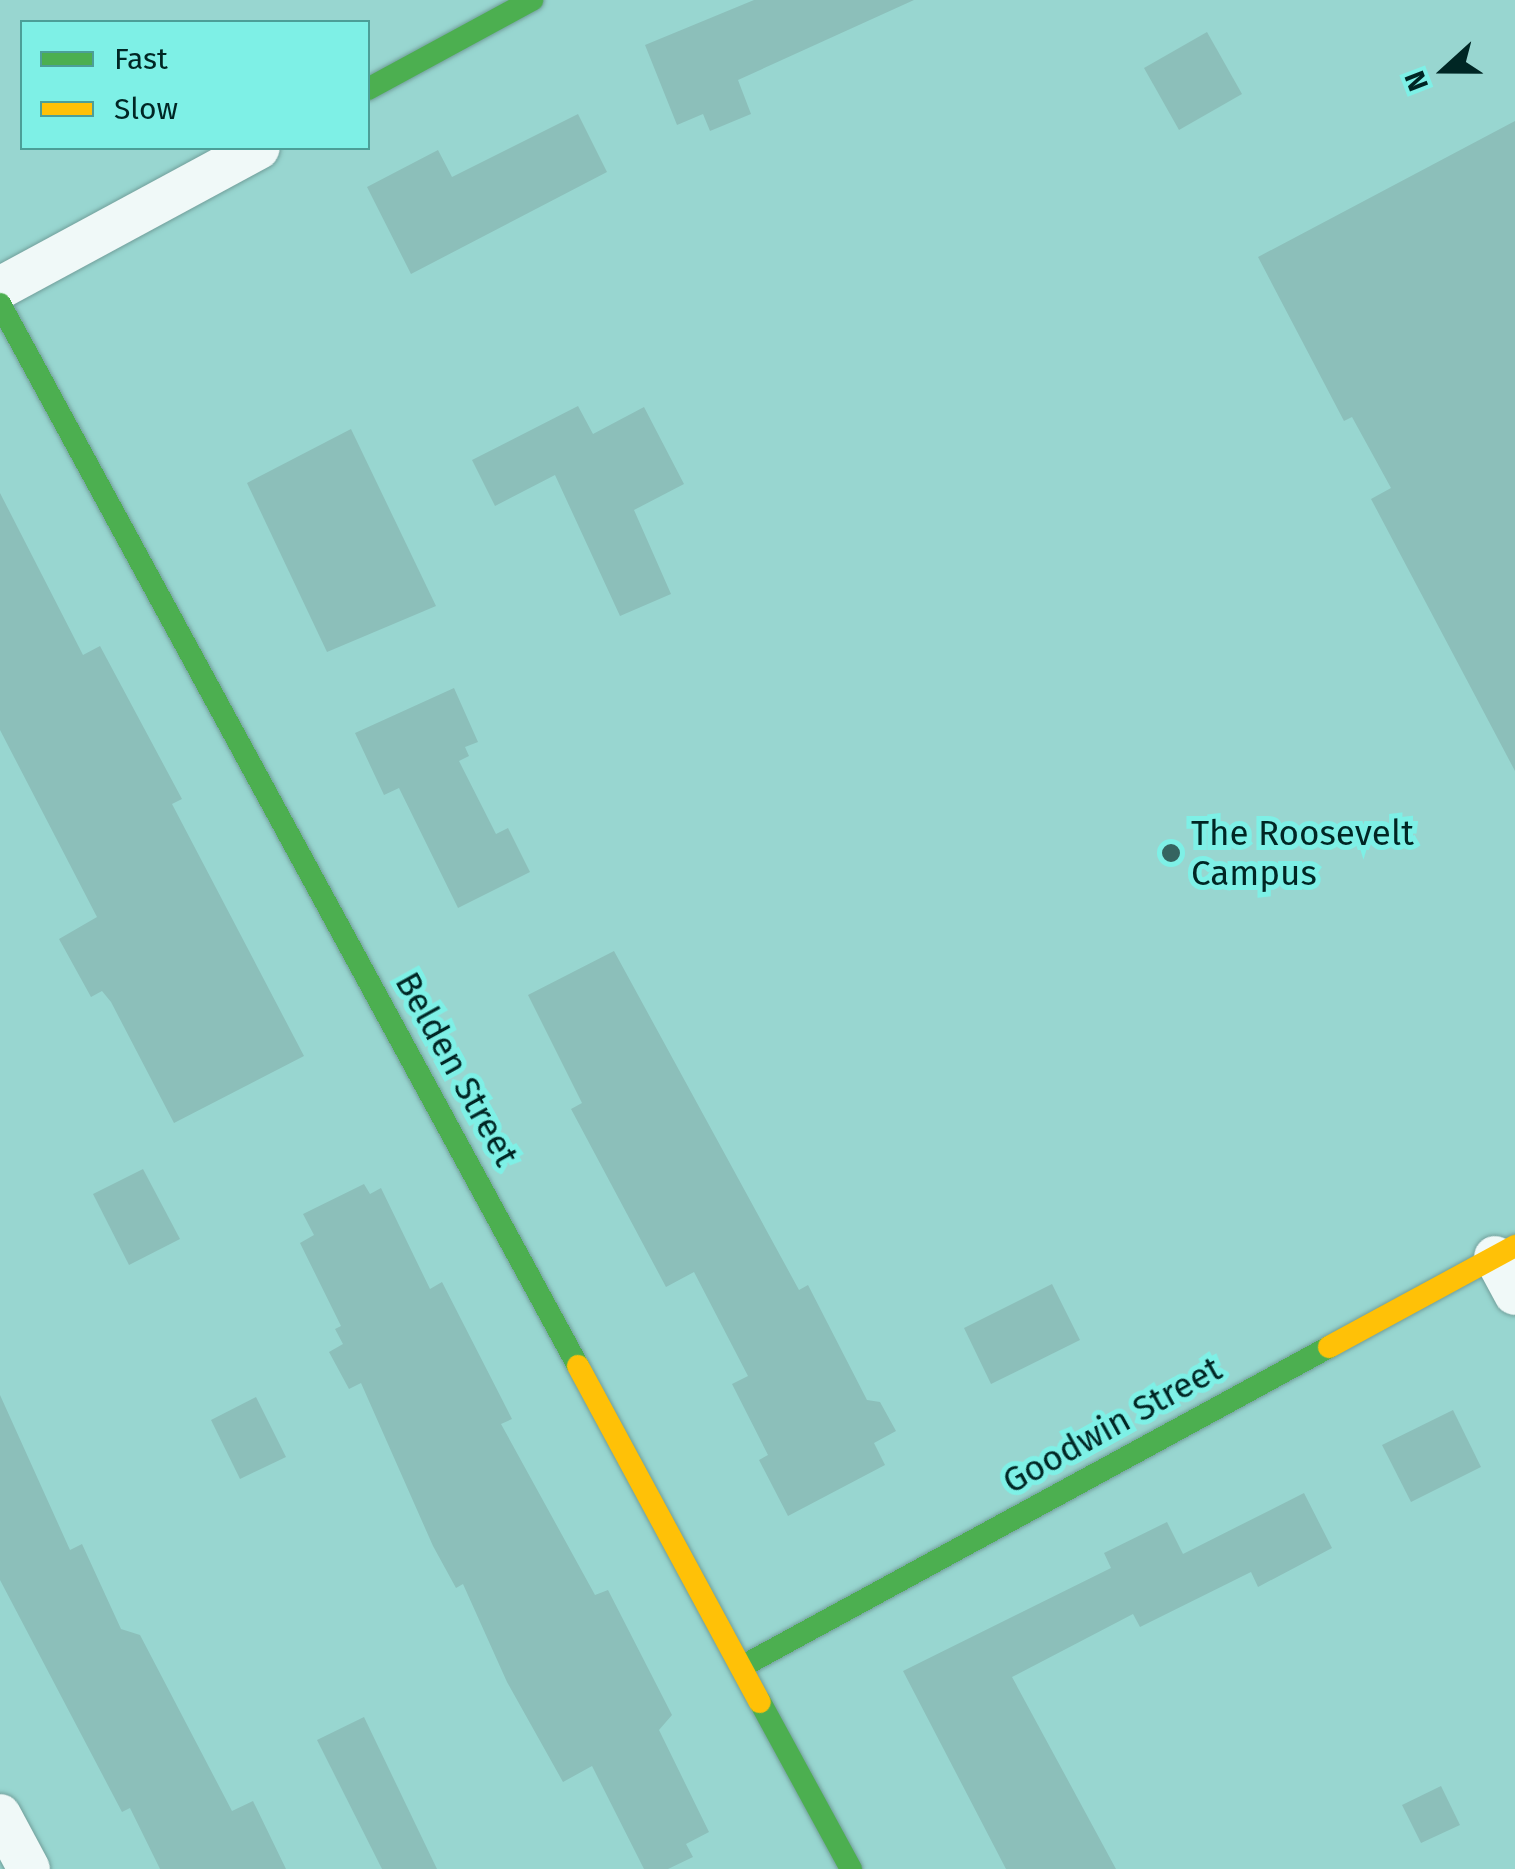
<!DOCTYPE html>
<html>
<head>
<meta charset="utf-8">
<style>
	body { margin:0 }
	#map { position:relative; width:1515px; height:1869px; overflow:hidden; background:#98d6d0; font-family:"Fira Sans",sans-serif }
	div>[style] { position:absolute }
	.building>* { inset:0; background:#8cbfba }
	.roads { filter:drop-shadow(0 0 2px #719e9a) drop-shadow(0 0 2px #719e9a) }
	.street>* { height:42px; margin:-21px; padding:0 21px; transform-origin:21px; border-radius:21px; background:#f0f9f8 }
	.fast>* { height:22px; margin:-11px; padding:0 11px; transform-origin:11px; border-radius:11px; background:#4caf50 }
	.slow>* { height:22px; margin:-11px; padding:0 11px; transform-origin:11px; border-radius:11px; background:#ffc107 }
	.dots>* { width:28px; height:28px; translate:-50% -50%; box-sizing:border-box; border:5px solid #7ef0e6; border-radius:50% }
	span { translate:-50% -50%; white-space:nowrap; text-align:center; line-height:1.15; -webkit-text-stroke:10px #7ef0e6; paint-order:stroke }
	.poi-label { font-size:35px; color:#002624 }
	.left { translate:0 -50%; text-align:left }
	.street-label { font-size:35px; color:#002624 }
	.legend { position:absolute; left:20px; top:20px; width:350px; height:130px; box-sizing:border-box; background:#7ef0e6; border:2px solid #4c9f98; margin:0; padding:12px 18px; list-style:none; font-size:30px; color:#002624 }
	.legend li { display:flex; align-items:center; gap:20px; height:50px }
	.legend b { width:50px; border:2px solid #4c9f98 }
	.north { position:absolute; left:1395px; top:20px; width:100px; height:100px; -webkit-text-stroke:8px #7ef0e6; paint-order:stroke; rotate:249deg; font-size:28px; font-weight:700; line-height:40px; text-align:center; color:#002624 }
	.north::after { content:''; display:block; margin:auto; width:35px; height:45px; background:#002624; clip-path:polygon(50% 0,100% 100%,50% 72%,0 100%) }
</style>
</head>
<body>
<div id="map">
	<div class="building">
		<i style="clip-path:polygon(754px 0,914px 0,738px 80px,751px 114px,710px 131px,703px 114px,677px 125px,645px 45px)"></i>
		<i style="clip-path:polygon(1207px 32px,1242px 94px,1179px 130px,1144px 68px)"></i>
		<i style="clip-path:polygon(578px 114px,607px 172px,411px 274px,367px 187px,438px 150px,452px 177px)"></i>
		<i style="clip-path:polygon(1515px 121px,1515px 771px,1371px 499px,1391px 488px,1352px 417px,1344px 421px,1258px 257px)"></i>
		<i style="clip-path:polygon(578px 406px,593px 434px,644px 407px,684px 484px,634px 510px,671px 594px,620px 616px,555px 475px,495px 506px,472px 460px)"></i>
		<i style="clip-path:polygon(351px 429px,436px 606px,327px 652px,247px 483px)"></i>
		<i style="clip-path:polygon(0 493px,83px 655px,100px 646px,182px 799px,172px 804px,304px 1056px,174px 1123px,111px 1002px,102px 991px,91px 997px,59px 939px,97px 917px,0 730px)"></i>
		<i style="clip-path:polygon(454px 688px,478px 742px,465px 747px,469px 756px,459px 761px,496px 834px,508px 828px,530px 872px,458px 908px,399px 788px,384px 795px,355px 733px)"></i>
		<i style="clip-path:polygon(614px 951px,799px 1290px,808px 1285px,867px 1400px,880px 1402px,896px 1431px,874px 1443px,885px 1465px,788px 1516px,759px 1460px,768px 1455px,732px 1384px,748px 1376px,694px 1272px,666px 1287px,571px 1109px,582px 1103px,528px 995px)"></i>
		<i style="clip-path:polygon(143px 1169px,180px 1239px,129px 1265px,93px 1194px)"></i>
		<i style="clip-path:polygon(364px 1184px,370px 1194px,381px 1188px,430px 1289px,442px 1282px,512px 1419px,501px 1424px,595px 1595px,608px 1590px,672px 1715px,659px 1730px,709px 1832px,686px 1844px,693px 1857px,668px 1869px,644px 1869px,592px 1766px,563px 1782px,507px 1682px,463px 1584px,456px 1588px,433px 1546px,361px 1383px,349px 1389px,329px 1352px,343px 1344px,335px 1329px,341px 1326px,300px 1243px,314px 1235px,303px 1214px)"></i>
		<i style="clip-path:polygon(1052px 1284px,1080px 1340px,991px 1384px,964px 1328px)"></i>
		<i style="clip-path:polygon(0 1395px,70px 1550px,82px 1544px,121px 1629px,140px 1635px,232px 1811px,253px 1801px,286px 1869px,160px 1869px,130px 1808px,122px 1812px,0 1580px)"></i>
		<i style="clip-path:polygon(256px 1397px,286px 1457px,240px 1479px,211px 1420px)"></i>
		<i style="clip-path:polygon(1453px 1410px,1481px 1467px,1411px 1502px,1382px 1445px)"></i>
		<i style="clip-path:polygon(1304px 1493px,1332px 1548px,1258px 1587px,1251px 1572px,1140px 1627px,1133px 1614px,1012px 1677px,1116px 1869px,1006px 1869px,903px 1671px,1111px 1568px,1104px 1553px,1167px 1522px,1183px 1554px)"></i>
		<i style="clip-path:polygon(364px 1717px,437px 1869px,382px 1869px,317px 1740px)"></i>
		<i style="clip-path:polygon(1441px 1786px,1460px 1825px,1421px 1843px,1402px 1805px)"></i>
	</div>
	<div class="roads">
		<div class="street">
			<i style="left:0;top:288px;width:294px;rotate:-28.4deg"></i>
			<i style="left:1495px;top:1257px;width:42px;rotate:61.6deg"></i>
			<i style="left:0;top:1815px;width:61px;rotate:61.8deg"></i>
		</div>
		<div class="fast">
			<i style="left:368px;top:89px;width:187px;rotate:-28.5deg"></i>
			<i style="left:0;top:304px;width:1209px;rotate:61.44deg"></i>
			<i style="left:743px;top:1666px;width:667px;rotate:-28.56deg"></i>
			<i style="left:760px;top:1702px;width:190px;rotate:61.4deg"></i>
		</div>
		<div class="slow">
			<i style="left:1329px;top:1347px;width:212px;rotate:-28.5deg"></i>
			<i style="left:578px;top:1366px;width:382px;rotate:61.6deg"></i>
		</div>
	</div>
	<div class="dots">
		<i style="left:1171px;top:853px;background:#356460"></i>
	</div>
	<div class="poi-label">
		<span class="left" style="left:1191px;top:853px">The Roosevelt<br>Campus</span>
	</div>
	<div class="street-label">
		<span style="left:457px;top:1069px;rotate:61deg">Belden Street</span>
		<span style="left:1112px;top:1425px;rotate:-29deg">Goodwin Street</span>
	</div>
	<ul class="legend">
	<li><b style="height:12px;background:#4caf50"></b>Fast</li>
	<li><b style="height:12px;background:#ffc107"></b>Slow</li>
	</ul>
	<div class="north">N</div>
</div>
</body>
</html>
